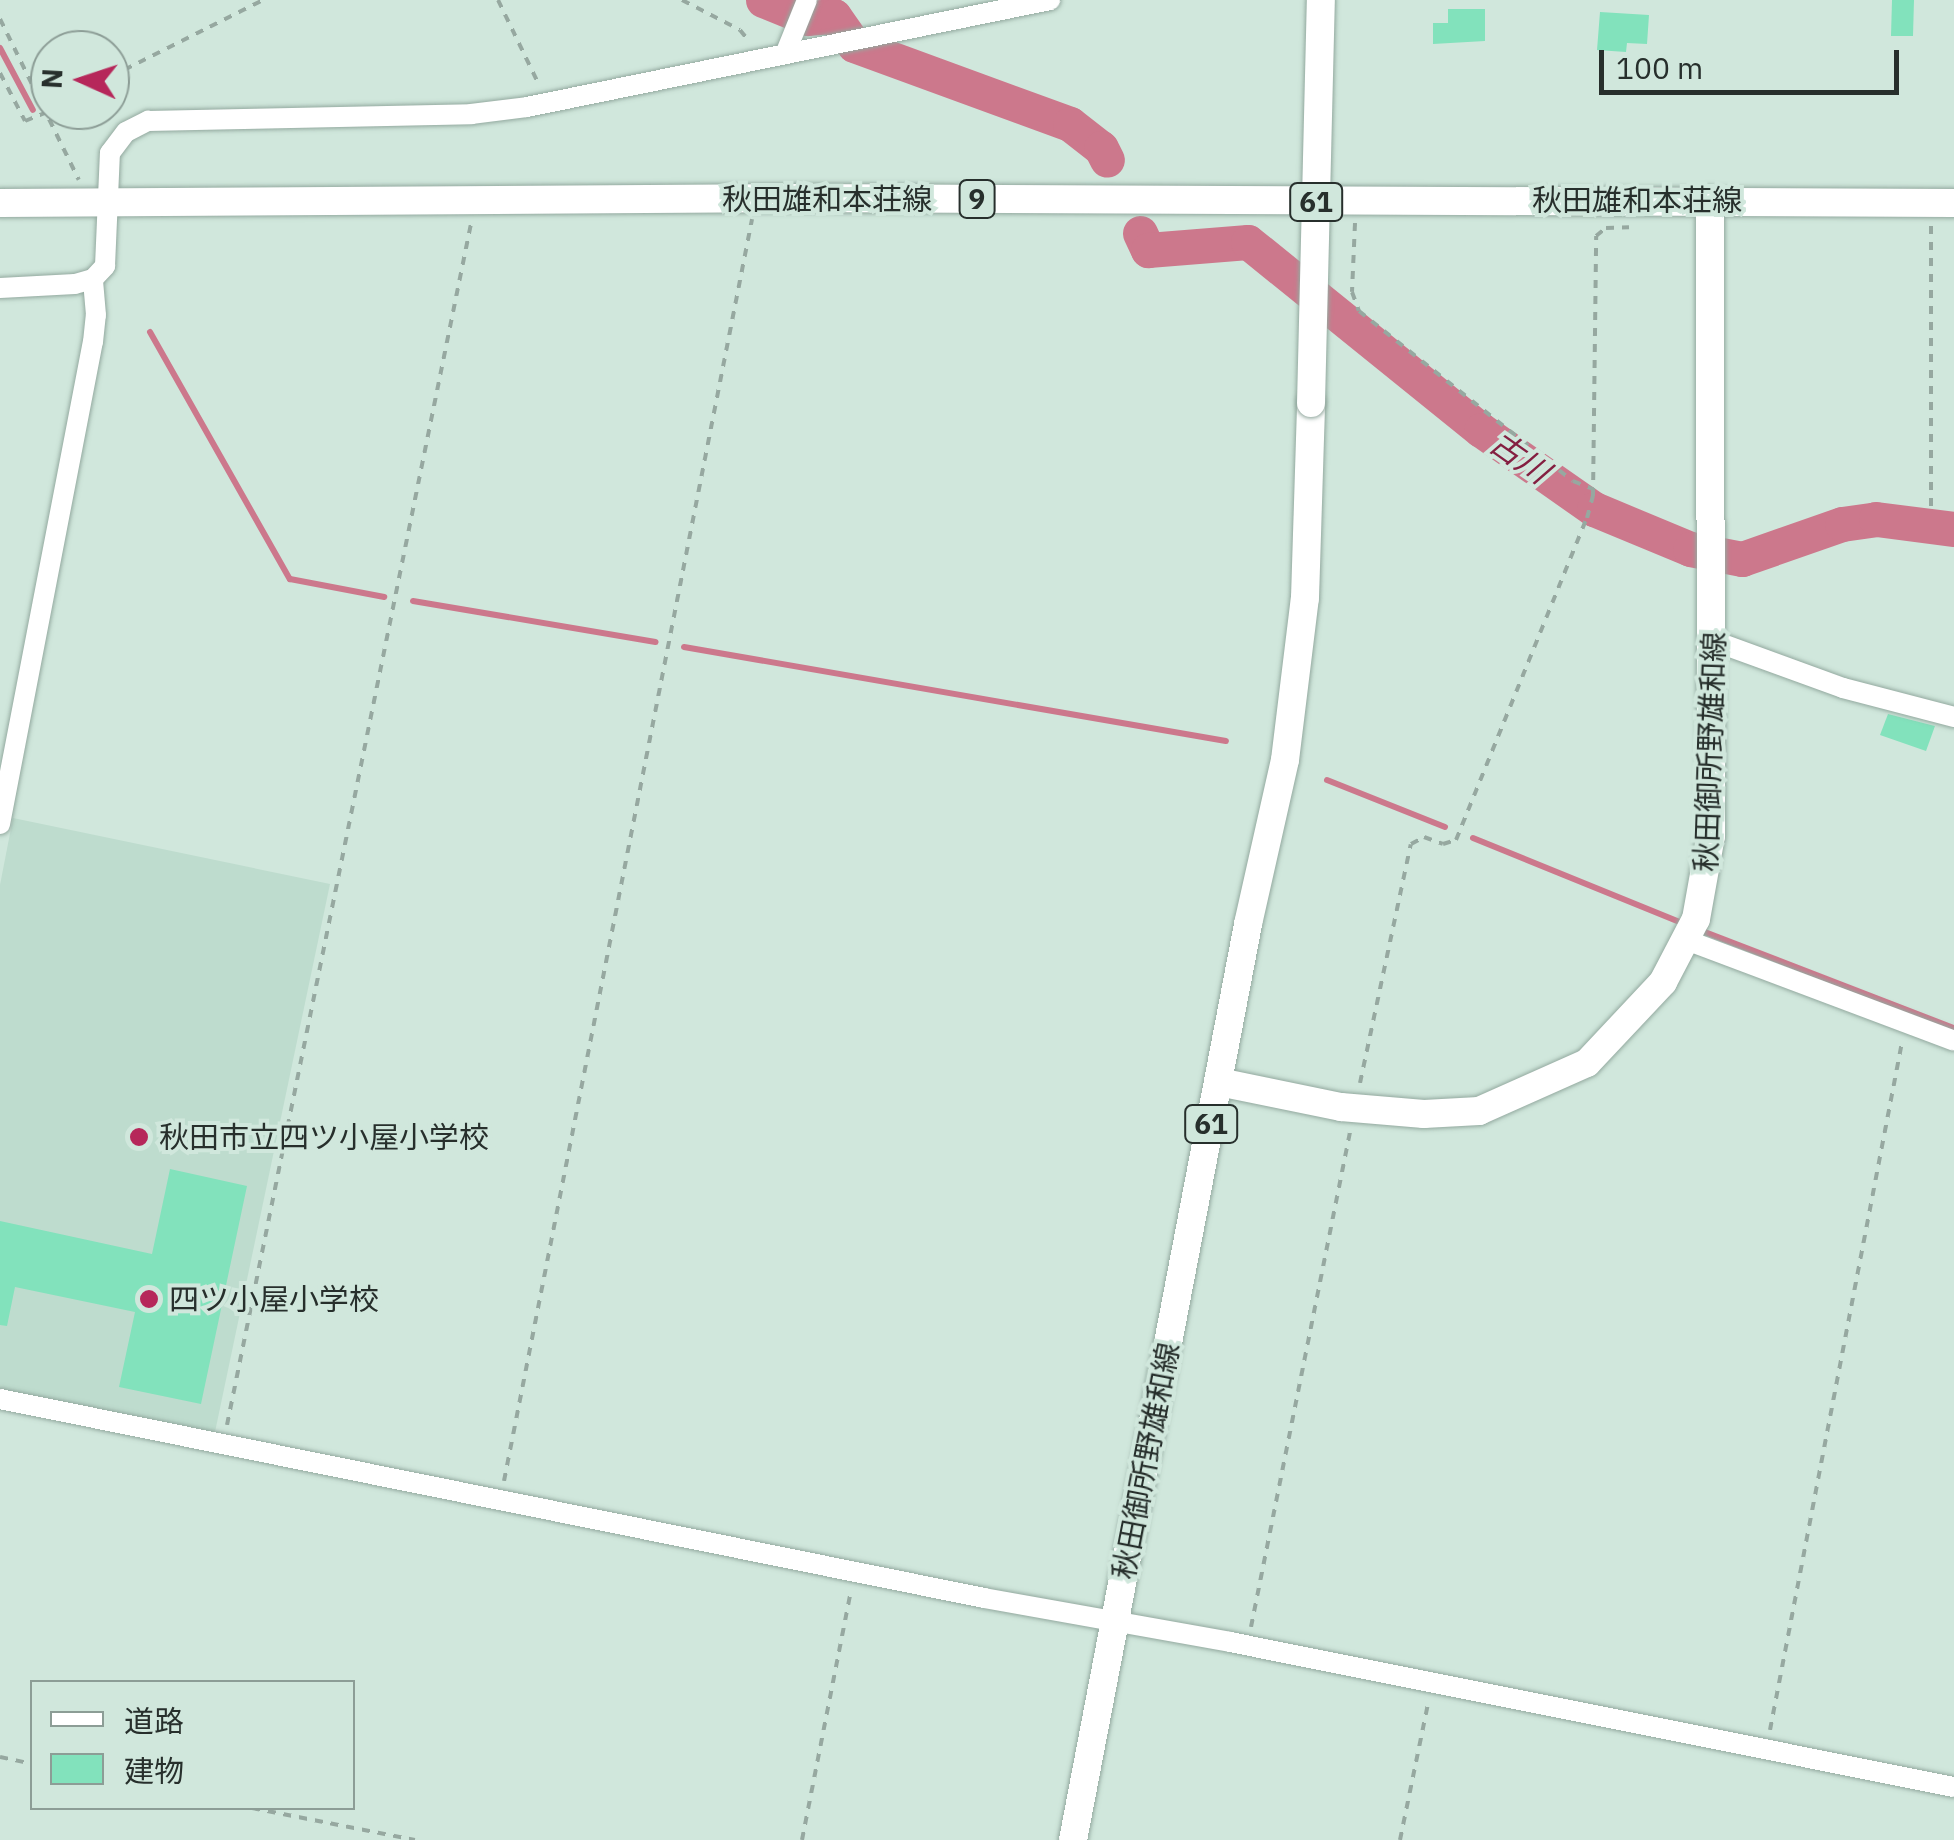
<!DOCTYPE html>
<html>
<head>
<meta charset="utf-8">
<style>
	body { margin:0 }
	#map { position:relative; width:1954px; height:1840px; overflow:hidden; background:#d0e7dc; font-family:"IBM Plex Sans","Noto Sans JP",sans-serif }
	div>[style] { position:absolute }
	.built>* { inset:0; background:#bedcce }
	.stream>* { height:6px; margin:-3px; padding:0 3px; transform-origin:3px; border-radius:3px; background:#cc788c }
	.river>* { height:35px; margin:-17.5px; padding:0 17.5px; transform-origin:17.5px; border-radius:17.5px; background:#cc788c }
	.building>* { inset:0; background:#82e2bc }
	.path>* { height:4px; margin-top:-2px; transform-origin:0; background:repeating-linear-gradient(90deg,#96a8a0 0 8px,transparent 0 16px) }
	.roads { filter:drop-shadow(0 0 2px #93a99f) drop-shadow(0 0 2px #93a99f) }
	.minor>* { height:20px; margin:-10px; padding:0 10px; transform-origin:10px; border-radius:10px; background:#fff }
	.major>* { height:28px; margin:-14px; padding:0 14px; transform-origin:14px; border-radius:14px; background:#fff }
	.bridges { filter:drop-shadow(0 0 2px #93a99f) drop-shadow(0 0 2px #93a99f) }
	.major-bridge>* { height:28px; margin:-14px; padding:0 14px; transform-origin:14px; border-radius:14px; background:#fff }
	.dots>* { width:28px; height:28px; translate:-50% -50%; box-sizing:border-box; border:5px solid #d0e7dc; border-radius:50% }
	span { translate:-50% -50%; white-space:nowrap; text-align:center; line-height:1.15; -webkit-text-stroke:8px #d0e7dc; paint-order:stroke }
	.shield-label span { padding:2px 8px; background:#d0e7dc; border:2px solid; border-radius:8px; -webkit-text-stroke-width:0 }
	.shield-label { font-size:28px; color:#272f2c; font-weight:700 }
	.street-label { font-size:30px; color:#272f2c }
	.poi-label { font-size:30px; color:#272f2c }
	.left { translate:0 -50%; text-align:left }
	.water-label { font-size:32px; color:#841f41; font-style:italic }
	.legend { position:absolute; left:30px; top:1680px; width:325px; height:130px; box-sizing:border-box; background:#d0e7dc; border:2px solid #8c9d96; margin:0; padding:12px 18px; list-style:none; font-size:30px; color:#272f2c }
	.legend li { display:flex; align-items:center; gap:20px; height:50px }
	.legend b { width:50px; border:2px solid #8c9d96 }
	.north { position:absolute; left:30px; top:30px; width:100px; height:100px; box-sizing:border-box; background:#d0e7dc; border:2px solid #8c9d96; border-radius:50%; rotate:273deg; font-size:28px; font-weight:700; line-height:40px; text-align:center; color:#272f2c }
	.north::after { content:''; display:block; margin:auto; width:35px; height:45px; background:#b6275a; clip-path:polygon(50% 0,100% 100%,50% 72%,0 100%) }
	.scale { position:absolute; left:1599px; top:50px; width:300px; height:45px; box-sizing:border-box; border:5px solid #272f2c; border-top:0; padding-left:12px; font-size:30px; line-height:35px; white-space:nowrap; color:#272f2c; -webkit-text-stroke:8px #d0e7dc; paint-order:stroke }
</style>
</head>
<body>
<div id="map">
	<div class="built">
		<i style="clip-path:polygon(13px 818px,330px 884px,215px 1432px,0 1389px,0 885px)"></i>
	</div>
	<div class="stream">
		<i style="left:0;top:48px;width:70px;rotate:62deg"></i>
		<i style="left:150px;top:332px;width:284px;rotate:60.5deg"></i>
		<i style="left:290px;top:579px;width:96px;rotate:10.8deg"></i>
		<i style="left:413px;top:601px;width:246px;rotate:9.6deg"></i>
		<i style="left:684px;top:647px;width:550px;rotate:9.84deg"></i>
		<i style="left:1327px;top:780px;width:127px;rotate:21.7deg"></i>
		<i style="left:1473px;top:838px;width:229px;rotate:22.1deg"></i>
		<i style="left:1697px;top:929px;width:275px;rotate:21.1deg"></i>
	</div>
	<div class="river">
		<i style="left:763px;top:0;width:48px;rotate:22.2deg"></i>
		<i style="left:807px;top:18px;width:27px;rotate:-4deg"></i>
		<i style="left:834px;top:16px;width:35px;rotate:55deg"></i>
		<i style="left:854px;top:45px;width:230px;rotate:20.1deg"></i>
		<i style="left:1070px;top:124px;width:39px;rotate:38deg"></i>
		<i style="left:1101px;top:148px;width:13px;rotate:63deg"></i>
		<i style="left:1140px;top:233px;width:19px;rotate:65deg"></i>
		<i style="left:1148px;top:250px;width:100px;rotate:-4.6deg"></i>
		<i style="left:1248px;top:242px;width:299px;rotate:38.9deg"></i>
		<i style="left:1481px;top:430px;width:138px;rotate:35deg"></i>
		<i style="left:1594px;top:509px;width:104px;rotate:22.6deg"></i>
		<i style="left:1690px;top:549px;width:53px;rotate:10.9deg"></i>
		<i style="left:1742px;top:559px;width:106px;rotate:-19.3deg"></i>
		<i style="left:1842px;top:524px;width:34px;rotate:-8deg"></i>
		<i style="left:1876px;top:519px;width:79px;rotate:7.3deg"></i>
	</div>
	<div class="building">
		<i style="clip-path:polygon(1892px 0,1914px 0,1913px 36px,1891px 36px)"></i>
		<i style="clip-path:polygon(1448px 9px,1485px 9px,1485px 41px,1433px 44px,1433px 23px,1448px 23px)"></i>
		<i style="clip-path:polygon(1600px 12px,1649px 15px,1647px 44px,1627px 43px,1626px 52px,1597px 50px)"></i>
		<i style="clip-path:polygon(1888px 714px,1935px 726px,1926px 751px,1880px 735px)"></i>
		<i style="clip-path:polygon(170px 1169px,247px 1186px,201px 1404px,119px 1387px,135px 1312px,15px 1287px,7px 1326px,0 1325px,0 1221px,152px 1254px)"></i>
	</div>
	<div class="path">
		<i style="left:498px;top:0;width:94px;rotate:64.2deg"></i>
		<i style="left:682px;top:0;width:65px;rotate:27.3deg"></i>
		<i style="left:740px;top:30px;width:14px;rotate:51deg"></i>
		<i style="left:0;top:19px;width:179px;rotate:63.9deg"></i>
		<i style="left:0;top:73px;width:54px;rotate:62.5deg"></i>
		<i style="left:25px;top:121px;width:29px;rotate:-22deg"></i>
		<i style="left:110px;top:77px;width:171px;rotate:-26.7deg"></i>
		<i style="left:1355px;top:223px;width:69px;rotate:92.5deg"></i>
		<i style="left:1352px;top:292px;width:20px;rotate:70deg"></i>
		<i style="left:1359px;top:311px;width:273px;rotate:38.5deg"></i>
		<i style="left:1573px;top:481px;width:22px;rotate:22deg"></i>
		<i style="left:1931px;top:506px;width:280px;rotate:-90deg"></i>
		<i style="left:1360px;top:1083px;width:244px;rotate:-78deg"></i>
		<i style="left:1411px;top:844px;width:15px;rotate:-28deg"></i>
		<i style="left:1424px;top:837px;width:20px;rotate:20deg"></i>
		<i style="left:1443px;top:844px;width:14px;rotate:-17deg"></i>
		<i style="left:1456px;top:840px;width:348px;rotate:-67.9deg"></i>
		<i style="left:1587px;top:518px;width:23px;rotate:-75deg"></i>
		<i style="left:1593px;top:496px;width:260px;rotate:-89.3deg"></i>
		<i style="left:1596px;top:236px;width:13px;rotate:-39deg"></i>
		<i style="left:1606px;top:228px;width:23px;rotate:-2deg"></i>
		<i style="left:227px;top:1425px;width:1226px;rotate:-78.52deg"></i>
		<i style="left:504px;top:1481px;width:1286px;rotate:-78.88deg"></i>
		<i style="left:1251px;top:1627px;width:505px;rotate:-78.69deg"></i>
		<i style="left:1770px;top:1730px;width:701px;rotate:-79.14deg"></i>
		<i style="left:0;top:1757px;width:33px;rotate:12deg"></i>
		<i style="left:252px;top:1808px;width:166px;rotate:11.1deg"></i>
		<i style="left:802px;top:1840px;width:255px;rotate:-78.9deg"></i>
		<i style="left:1400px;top:1840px;width:140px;rotate:-78.4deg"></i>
	</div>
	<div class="roads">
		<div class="minor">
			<i style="left:786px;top:52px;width:56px;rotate:-68deg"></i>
			<i style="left:0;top:288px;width:75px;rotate:-3.1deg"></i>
			<i style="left:75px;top:284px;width:19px;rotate:-16deg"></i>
			<i style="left:93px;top:279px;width:18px;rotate:-47deg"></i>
			<i style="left:105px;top:266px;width:113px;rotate:-87.5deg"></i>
			<i style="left:110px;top:153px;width:26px;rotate:-53deg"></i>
			<i style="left:126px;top:132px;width:25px;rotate:-27deg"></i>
			<i style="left:148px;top:121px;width:323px;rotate:-1.2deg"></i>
			<i style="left:471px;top:114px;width:56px;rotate:-7.1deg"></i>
			<i style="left:527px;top:107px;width:534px;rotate:-11.56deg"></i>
			<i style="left:1714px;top:641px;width:137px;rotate:20deg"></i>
			<i style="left:1843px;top:688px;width:115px;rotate:14.6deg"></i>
			<i style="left:0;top:824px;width:491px;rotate:-79.1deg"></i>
			<i style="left:93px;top:342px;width:27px;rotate:-84deg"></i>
			<i style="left:96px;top:315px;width:36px;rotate:-95deg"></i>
			<i style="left:1686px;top:940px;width:286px;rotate:20.6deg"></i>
			<i style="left:0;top:1399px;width:1004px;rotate:11.43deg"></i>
			<i style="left:984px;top:1598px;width:250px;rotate:10.1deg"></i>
			<i style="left:1230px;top:1642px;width:738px;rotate:11.33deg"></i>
		</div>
		<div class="major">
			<i style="left:0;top:203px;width:800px;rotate:-0.36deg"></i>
			<i style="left:800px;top:198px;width:1154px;rotate:0.25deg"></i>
			<i style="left:1219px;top:1082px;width:125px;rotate:11.6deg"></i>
			<i style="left:1341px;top:1107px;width:83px;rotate:4.8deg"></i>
			<i style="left:1424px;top:1114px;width:55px;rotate:-3.1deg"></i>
			<i style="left:1479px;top:1111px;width:118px;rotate:-24deg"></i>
			<i style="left:1587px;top:1063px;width:111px;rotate:-46.8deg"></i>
			<i style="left:1663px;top:982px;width:71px;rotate:-62.4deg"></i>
			<i style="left:1696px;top:919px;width:84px;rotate:-79.8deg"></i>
			<i style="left:1711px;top:836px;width:636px;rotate:-90.09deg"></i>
			<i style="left:1073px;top:1840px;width:933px;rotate:-79.18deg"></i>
			<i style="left:1248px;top:924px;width:168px;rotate:-77.3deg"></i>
			<i style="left:1285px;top:760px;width:163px;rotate:-83deg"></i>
			<i style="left:1305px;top:598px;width:195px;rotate:-88.2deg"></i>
		</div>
	</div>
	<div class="bridges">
		<div class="major-bridge">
			<i style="left:1311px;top:403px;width:403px;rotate:-88.6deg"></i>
		</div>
	</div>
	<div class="dots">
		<i style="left:139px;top:1137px;background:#b6275a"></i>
		<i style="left:149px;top:1299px;background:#b6275a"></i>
	</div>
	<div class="shield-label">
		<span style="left:977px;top:199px">9</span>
		<span style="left:1316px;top:202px">61</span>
		<span style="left:1211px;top:1124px">61</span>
	</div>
	<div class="street-label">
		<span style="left:827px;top:199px">秋田雄和本荘線</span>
		<span style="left:1637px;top:200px">秋田雄和本荘線</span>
		<span style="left:1710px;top:752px;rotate:-88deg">秋田御所野雄和線</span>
		<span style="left:1146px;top:1461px;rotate:-79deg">秋田御所野雄和線</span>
	</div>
	<div class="poi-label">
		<span class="left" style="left:159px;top:1137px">秋田市立四ツ小屋小学校</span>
		<span class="left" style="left:169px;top:1299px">四ツ小屋小学校</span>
	</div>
	<div class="water-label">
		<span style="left:1520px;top:457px;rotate:35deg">古川</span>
	</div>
	<ul class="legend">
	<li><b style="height:12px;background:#fff"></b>道路</li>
	<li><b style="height:28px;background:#82e2bc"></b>建物</li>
	</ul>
	<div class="north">N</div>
	<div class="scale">100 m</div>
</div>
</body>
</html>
